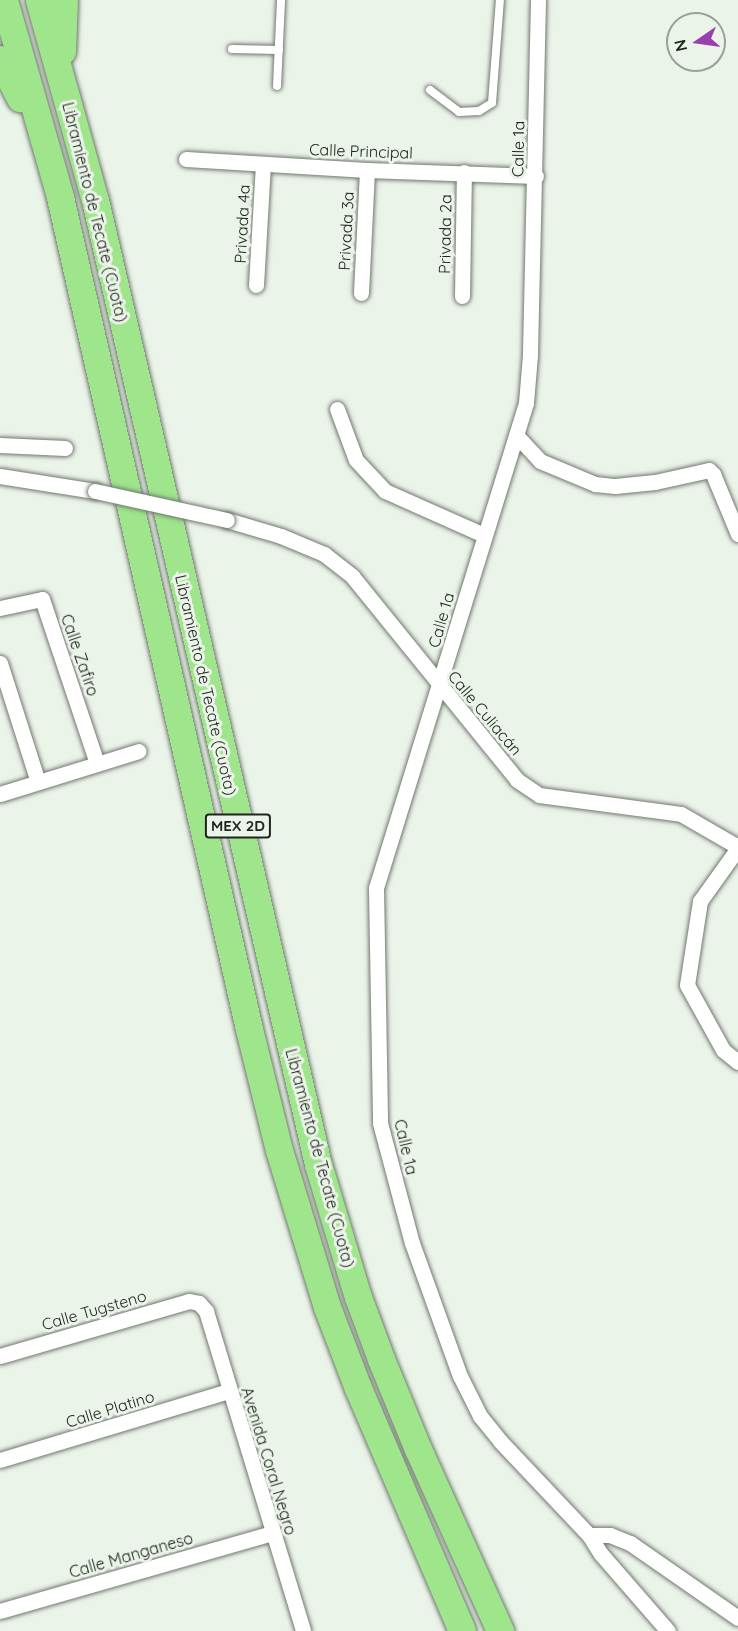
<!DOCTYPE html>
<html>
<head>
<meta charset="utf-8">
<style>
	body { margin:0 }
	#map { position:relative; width:738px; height:1631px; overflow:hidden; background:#ebf4e9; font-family:Quicksand,sans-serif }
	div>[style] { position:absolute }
	.roads { filter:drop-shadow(0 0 2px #71796f) drop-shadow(0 0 2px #71796f) }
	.lane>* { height:8px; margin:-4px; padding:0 4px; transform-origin:4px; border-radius:4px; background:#fff }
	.street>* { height:15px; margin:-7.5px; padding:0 7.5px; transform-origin:7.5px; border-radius:7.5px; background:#fff }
	.highway>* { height:27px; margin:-13.5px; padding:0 13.5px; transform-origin:13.5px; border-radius:13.5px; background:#9ee58b }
	.bridges { filter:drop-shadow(0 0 2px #71796f) drop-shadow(0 0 2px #71796f) }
	.street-bridge>* { height:15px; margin:-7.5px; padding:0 7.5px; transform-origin:7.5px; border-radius:7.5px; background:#fff }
	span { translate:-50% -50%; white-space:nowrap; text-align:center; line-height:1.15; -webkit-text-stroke:6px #ebf4e9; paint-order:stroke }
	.shield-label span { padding:2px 4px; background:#ebf4e9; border:2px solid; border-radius:4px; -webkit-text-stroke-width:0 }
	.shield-label { font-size:15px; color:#20241f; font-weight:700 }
	.street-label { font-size:16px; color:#20241f }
	.north { position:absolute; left:666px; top:12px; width:60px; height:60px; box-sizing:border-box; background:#ebf4e9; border:2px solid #9aa198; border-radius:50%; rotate:257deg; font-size:16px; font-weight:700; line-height:24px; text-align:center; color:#20241f }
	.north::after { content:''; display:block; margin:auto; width:21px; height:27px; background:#9841ae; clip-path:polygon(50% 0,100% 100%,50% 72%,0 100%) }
</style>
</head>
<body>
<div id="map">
	<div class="roads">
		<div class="lane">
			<i style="left:232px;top:49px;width:47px;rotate:1.2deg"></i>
			<i style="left:277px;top:86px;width:86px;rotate:-87.3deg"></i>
			<i style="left:430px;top:90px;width:36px;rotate:37deg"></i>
			<i style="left:459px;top:112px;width:20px;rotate:-3deg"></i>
			<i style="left:479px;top:111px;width:15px;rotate:-32deg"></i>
			<i style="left:492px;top:103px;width:103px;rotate:-85.6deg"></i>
		</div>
		<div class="street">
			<i style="left:538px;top:0;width:355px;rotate:91.3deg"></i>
			<i style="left:530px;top:355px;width:48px;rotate:94.8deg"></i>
			<i style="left:526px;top:403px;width:508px;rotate:107.19deg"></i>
			<i style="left:376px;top:888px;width:235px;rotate:89deg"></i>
			<i style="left:380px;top:1123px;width:124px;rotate:75.1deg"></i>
			<i style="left:412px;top:1243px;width:141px;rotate:70.2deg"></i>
			<i style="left:460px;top:1376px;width:45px;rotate:63.4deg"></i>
			<i style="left:480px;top:1416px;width:32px;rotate:51deg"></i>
			<i style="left:500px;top:1441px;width:129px;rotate:46.6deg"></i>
			<i style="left:589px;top:1535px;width:22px;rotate:58deg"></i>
			<i style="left:601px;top:1554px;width:102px;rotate:49deg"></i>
			<i style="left:186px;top:159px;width:181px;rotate:3.5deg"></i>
			<i style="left:367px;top:170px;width:169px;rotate:2deg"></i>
			<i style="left:256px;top:285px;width:120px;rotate:-86.7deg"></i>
			<i style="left:361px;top:293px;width:123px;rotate:-87.2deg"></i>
			<i style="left:462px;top:296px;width:124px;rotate:-89.1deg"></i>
			<i style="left:337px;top:409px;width:54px;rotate:69.6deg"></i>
			<i style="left:356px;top:460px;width:42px;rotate:46.9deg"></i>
			<i style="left:385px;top:491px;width:108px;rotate:24deg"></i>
			<i style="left:516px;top:435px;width:35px;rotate:47deg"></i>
			<i style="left:540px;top:461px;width:60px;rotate:22.7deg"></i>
			<i style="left:595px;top:484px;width:20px;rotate:6deg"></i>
			<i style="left:615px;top:486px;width:40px;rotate:-5.7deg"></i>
			<i style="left:655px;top:482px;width:55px;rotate:-12.5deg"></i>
			<i style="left:709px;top:470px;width:6px;rotate:45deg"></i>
			<i style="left:713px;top:474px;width:65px;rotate:67.4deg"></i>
			<i style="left:0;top:445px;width:65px;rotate:2.6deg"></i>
			<i style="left:0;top:476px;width:96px;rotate:9deg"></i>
			<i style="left:227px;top:520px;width:56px;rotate:16.5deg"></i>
			<i style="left:281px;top:536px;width:47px;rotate:22.7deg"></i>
			<i style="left:324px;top:554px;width:36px;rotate:38deg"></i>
			<i style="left:352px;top:576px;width:262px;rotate:51deg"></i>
			<i style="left:517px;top:780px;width:27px;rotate:34deg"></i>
			<i style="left:539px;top:795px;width:143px;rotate:7.6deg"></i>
			<i style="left:681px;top:814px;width:66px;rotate:30.1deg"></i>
			<i style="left:0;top:608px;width:43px;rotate:-12.1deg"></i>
			<i style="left:42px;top:599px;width:173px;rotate:71.5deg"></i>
			<i style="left:0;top:663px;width:125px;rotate:72.3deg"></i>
			<i style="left:0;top:794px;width:145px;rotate:-17.2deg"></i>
			<i style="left:738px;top:848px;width:65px;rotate:125.6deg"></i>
			<i style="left:700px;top:901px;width:85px;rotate:98.8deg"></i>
			<i style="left:687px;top:985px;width:74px;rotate:61deg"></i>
			<i style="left:723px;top:1050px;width:19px;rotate:39deg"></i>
			<i style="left:0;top:1356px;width:197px;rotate:-16.2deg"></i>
			<i style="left:189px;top:1301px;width:10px;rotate:11deg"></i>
			<i style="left:199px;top:1303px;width:11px;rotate:49deg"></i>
			<i style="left:206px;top:1311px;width:334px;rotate:73.1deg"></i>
			<i style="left:0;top:1460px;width:239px;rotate:-16.8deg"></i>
			<i style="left:589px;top:1535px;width:21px"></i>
			<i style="left:610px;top:1535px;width:22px;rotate:22deg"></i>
			<i style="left:630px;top:1543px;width:131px;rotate:34.8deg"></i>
			<i style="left:0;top:1611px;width:283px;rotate:-16deg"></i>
		</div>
		<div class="highway">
			<i style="left:4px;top:0;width:205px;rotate:74.1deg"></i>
			<i style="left:60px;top:197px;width:853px;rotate:77.2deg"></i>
			<i style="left:249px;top:1029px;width:125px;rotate:76.1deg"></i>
			<i style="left:279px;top:1150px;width:164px;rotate:73deg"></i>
			<i style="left:327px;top:1307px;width:87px;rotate:69.1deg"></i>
			<i style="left:358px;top:1388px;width:264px;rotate:66.8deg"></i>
			<i style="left:39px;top:0;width:208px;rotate:74.4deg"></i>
			<i style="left:95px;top:200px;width:989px;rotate:76.98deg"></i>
			<i style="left:318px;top:1164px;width:139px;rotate:73.3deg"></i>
			<i style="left:358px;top:1297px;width:66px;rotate:69.6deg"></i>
			<i style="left:381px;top:1359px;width:97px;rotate:67.7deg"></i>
			<i style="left:418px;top:1449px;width:200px;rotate:65.7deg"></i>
			<i style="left:62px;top:51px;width:51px;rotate:-87.8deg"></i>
			<i style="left:0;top:59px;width:44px;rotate:62.9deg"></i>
		</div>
	</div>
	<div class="bridges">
		<div class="street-bridge">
			<i style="left:95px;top:491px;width:135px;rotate:12.4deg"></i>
		</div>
	</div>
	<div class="shield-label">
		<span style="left:238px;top:826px">MEX 2D</span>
	</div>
	<div class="street-label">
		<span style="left:518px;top:149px;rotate:-89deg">Calle 1a</span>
		<span style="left:361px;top:151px;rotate:2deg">Calle Principal</span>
		<span style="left:95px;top:212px;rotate:76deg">Libramiento de Tecate (Cuota)</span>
		<span style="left:242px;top:224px;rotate:-87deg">Privada 4a</span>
		<span style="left:346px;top:231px;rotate:-87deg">Privada 3a</span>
		<span style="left:445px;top:234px;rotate:-89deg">Privada 2a</span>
		<span style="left:441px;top:620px;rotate:-74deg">Calle 1a</span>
		<span style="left:80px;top:655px;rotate:71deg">Calle Zafiro</span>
		<span style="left:206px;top:685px;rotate:77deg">Libramiento de Tecate (Cuota)</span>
		<span style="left:485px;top:713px;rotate:50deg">Calle Culiacán</span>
		<span style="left:406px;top:1147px;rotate:77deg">Calle 1a</span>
		<span style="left:320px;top:1158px;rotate:75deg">Libramiento de Tecate (Cuota)</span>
		<span style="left:94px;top:1310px;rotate:-16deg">Calle Tugsteno</span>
		<span style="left:110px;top:1409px;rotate:-17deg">Calle Platino</span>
		<span style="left:269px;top:1461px;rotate:73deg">Avenida Coral Negro</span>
		<span style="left:131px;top:1555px;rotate:-16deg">Calle Manganeso</span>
	</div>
	<div class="north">N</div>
</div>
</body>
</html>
